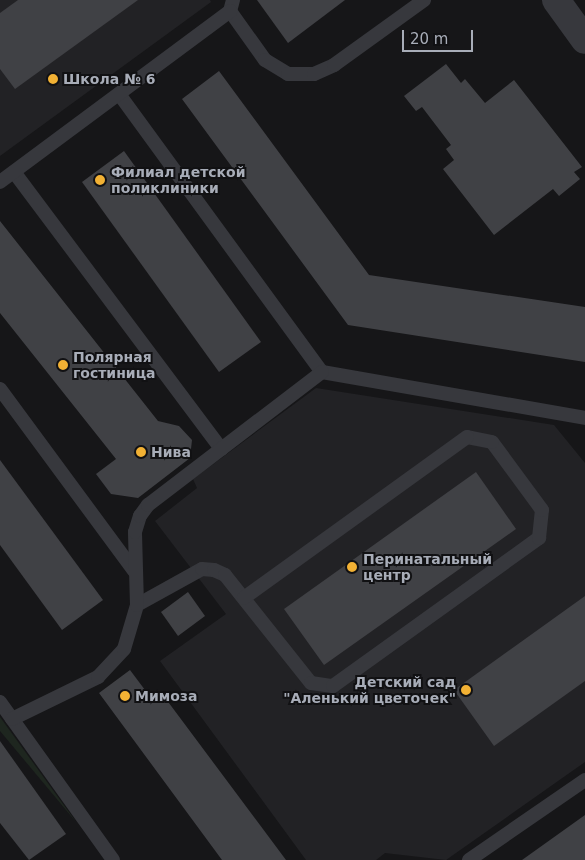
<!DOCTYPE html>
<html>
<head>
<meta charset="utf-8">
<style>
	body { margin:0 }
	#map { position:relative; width:585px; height:860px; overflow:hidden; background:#161618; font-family:"DejaVu Sans",sans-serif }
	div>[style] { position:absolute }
	.built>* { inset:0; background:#222225 }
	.green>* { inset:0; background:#1e261f }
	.building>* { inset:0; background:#404145 }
	.service>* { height:14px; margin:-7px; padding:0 7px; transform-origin:7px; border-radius:7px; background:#37383d }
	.tertiary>* { height:28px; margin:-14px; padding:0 14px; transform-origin:14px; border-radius:14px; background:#37383d }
	.dots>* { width:14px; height:14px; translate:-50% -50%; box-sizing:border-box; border:2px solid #111113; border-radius:50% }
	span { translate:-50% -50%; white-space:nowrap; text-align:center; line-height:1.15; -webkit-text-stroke:4px #111113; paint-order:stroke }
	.poi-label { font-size:14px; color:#a8adb8; font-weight:700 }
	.left { translate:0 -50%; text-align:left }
	.right { translate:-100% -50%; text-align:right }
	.scale { position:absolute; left:402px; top:30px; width:71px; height:22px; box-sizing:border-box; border:2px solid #a8adb8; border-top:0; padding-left:6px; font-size:15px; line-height:18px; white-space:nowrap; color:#a8adb8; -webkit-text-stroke:4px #111113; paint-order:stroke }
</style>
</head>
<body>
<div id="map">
	<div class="built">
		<i style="clip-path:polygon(0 0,210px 0,211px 2px,0 156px)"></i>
		<i style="clip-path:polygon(316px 388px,554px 425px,585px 463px,585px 762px,446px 860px,385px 853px,376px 860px,306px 860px,160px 661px,226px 614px,155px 521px,197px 488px,193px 479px)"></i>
	</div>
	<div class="green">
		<i style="clip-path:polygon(0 717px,76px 822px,0 731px)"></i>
	</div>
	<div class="building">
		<i style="clip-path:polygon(18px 0,138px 0,15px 89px,0 69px,0 13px)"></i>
		<i style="clip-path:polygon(257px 0,345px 0,288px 43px)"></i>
		<i style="clip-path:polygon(446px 64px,461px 83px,465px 79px,485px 103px,514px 80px,582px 167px,574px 172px,580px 179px,559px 196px,553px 189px,494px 235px,443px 169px,454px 160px,446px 149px,451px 145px,422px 107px,416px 111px,404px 96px)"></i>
		<i style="clip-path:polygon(219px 71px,369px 275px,585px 307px,585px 362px,348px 325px,182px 99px)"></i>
		<i style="clip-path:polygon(124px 151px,261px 342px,219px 372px,82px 182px)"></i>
		<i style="clip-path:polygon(0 221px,158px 421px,179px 426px,192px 440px,190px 458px,138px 498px,111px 494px,96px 474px,116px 459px,0 313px)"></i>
		<i style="clip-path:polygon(0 460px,103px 600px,62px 630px,0 545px)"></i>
		<i style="clip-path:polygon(476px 472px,516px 529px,324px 665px,284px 609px)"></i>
		<i style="clip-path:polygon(188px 592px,205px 616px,178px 636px,161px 612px)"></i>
		<i style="clip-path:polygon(585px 596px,585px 681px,494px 746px,454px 690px)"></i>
		<i style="clip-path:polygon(130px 670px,151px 698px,160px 691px,286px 860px,222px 860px,99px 693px)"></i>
		<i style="clip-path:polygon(0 741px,66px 834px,29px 860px,0 823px)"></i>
		<i style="clip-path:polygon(585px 815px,585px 860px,522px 860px)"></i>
	</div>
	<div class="service">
		<i style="left:233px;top:0;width:11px;rotate:105deg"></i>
		<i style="left:230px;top:11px;width:60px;rotate:54.5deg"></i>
		<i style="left:265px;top:60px;width:27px;rotate:31deg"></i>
		<i style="left:288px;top:74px;width:26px"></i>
		<i style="left:314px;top:74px;width:22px;rotate:-24deg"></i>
		<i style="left:334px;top:65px;width:111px;rotate:-35.8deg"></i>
		<i style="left:119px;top:94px;width:344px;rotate:53.9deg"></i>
		<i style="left:322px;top:372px;width:267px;rotate:9.9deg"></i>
		<i style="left:14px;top:172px;width:346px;rotate:53.2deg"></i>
		<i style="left:0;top:182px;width:287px;rotate:-36.6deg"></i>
		<i style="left:0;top:389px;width:226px;rotate:53.6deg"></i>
		<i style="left:137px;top:605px;width:74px;rotate:-29deg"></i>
		<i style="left:202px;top:569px;width:12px;rotate:5deg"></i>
		<i style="left:214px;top:570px;width:12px;rotate:24deg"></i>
		<i style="left:225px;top:575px;width:138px;rotate:51.5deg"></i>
		<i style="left:311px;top:683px;width:22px;rotate:8deg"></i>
		<i style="left:333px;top:686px;width:254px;rotate:-35.7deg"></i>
		<i style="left:539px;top:538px;width:28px;rotate:-84deg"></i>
		<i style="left:542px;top:510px;width:84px;rotate:-126.3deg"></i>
		<i style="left:492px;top:442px;width:25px;rotate:-169deg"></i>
		<i style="left:467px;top:437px;width:275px;rotate:144.2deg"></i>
		<i style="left:0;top:702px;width:194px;rotate:54.4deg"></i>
		<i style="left:12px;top:719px;width:96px;rotate:-26deg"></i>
		<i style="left:98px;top:677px;width:38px;rotate:-47deg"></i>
		<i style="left:124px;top:649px;width:46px;rotate:-73.5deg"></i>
		<i style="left:137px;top:605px;width:73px;rotate:-91.6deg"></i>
		<i style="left:135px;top:532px;width:17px;rotate:-73deg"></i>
		<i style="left:140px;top:516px;width:14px;rotate:-54deg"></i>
		<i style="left:148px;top:505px;width:219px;rotate:-37.4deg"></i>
		<i style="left:469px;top:860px;width:141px;rotate:-34.6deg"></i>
	</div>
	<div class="tertiary">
		<i style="left:556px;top:0;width:49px;rotate:54.1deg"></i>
	</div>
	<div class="dots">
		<i style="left:53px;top:79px;background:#f2b134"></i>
		<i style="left:100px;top:180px;background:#f2b134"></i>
		<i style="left:63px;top:365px;background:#f2b134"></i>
		<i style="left:141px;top:452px;background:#f2b134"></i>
		<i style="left:352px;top:567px;background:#f2b134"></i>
		<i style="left:466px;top:690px;background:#f2b134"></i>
		<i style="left:125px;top:696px;background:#f2b134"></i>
	</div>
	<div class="poi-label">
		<span class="left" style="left:63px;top:79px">Школа № 6</span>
		<span class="left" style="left:111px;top:180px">Филиал детской<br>поликлиники</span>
		<span class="left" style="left:73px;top:365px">Полярная<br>гостиница</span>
		<span class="left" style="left:151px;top:452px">Нива</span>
		<span class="left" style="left:363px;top:567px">Перинатальный<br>центр</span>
		<span class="right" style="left:456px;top:690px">Детский сад<br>"Аленький цветочек"</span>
		<span class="left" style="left:135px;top:696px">Мимоза</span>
	</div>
	<div class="scale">20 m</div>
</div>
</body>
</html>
